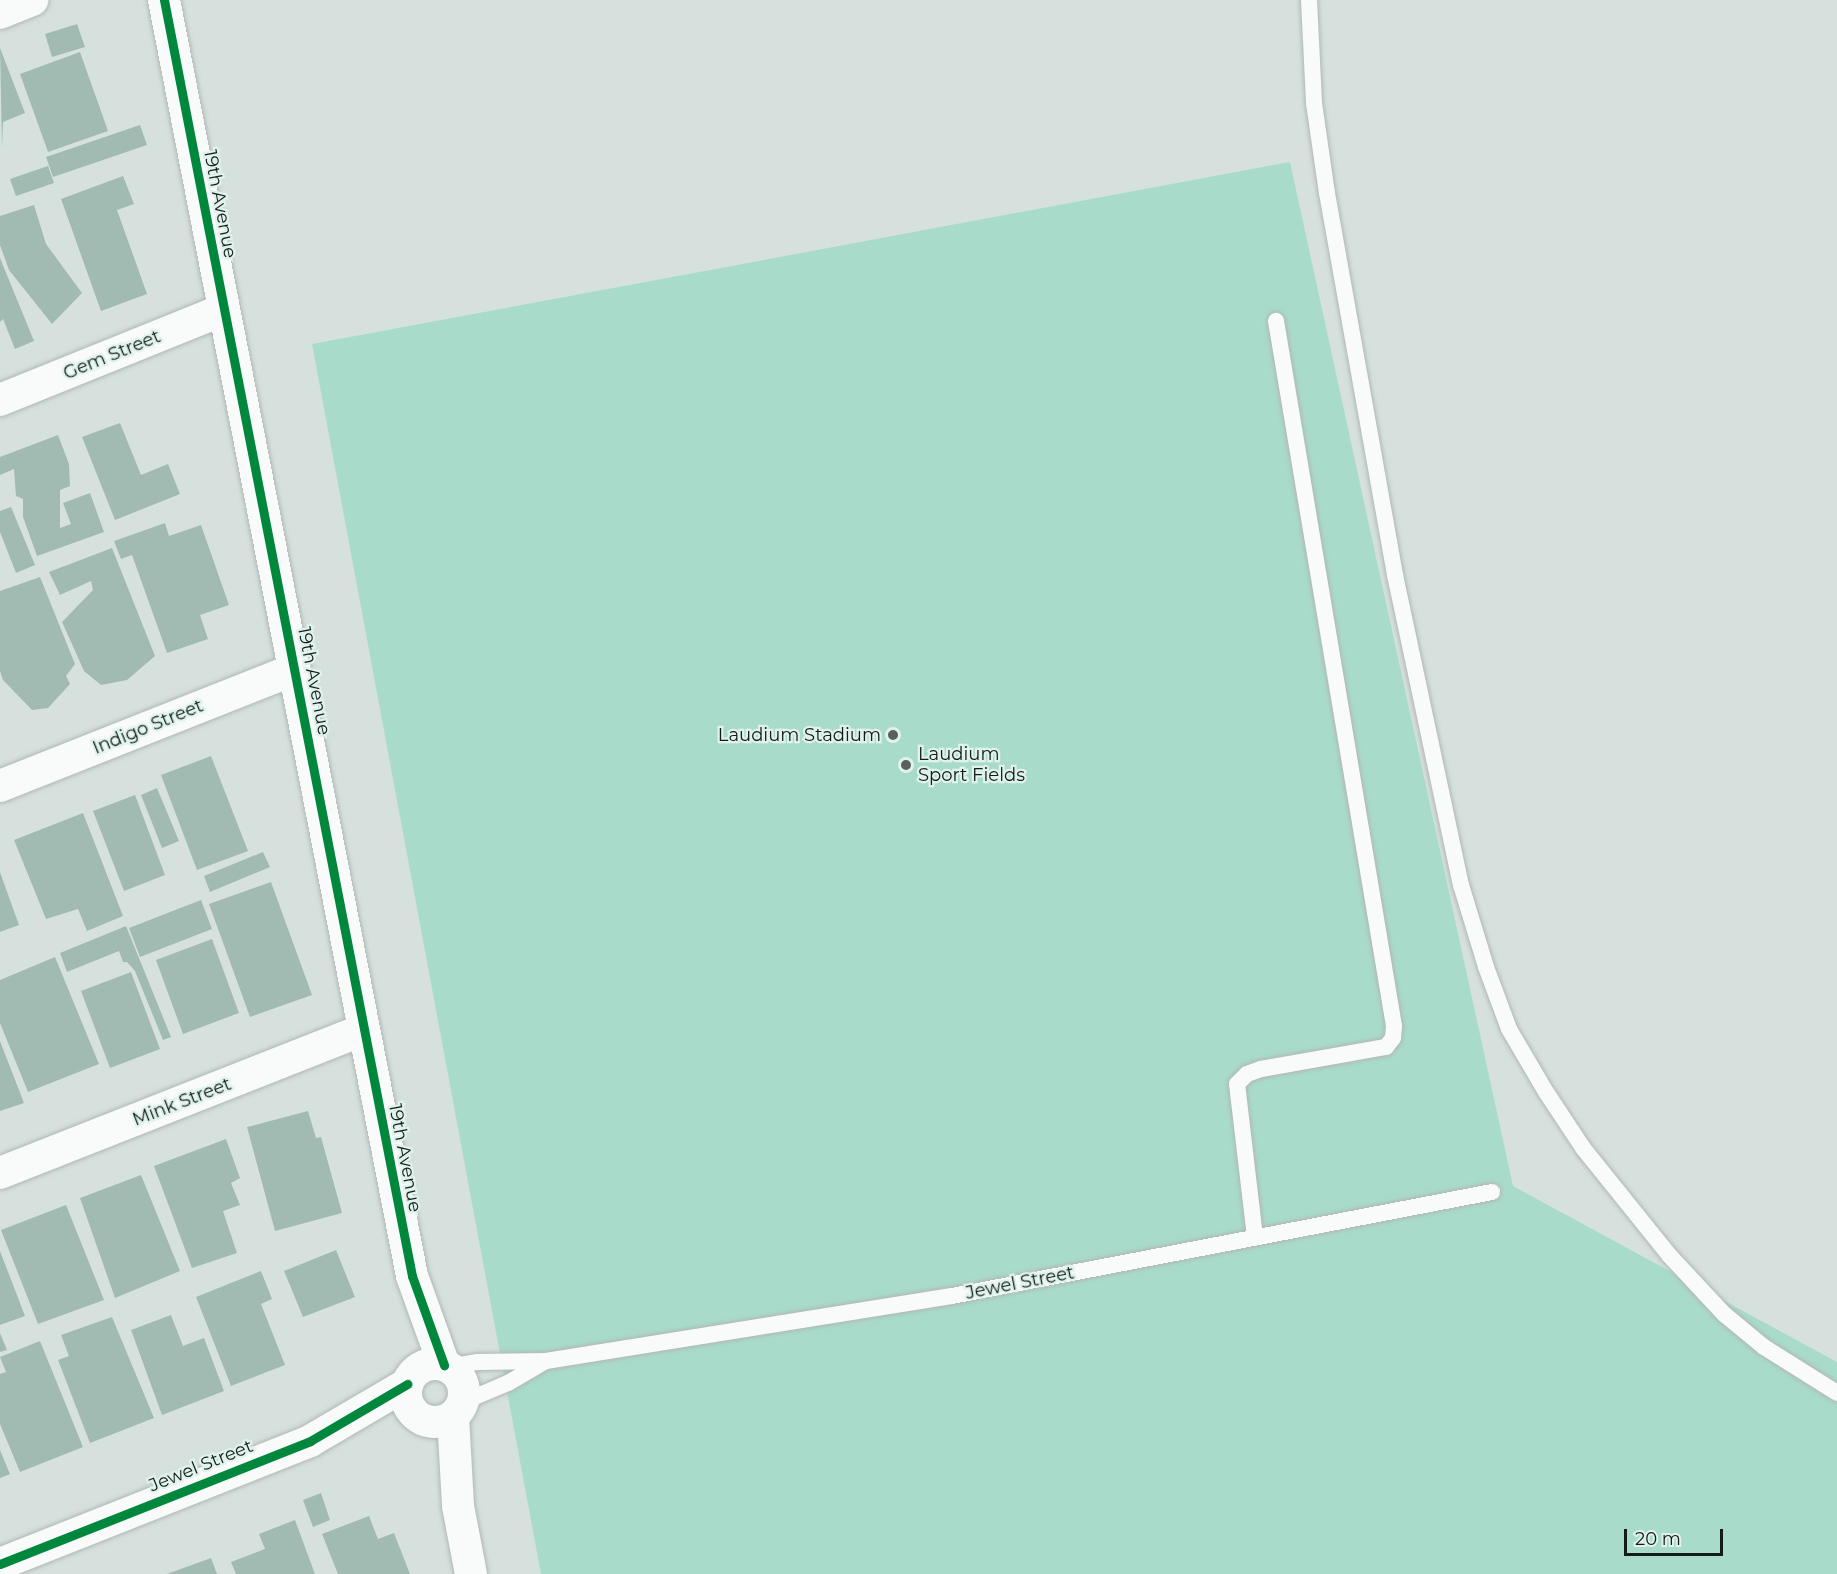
<!DOCTYPE html>
<html>
<head>
<meta charset="utf-8">
<style>
	body { margin:0 }
	#map { position:relative; width:1837px; height:1574px; overflow:hidden; background:#d6e1dd; font-family:Montserrat,sans-serif }
	div>[style] { position:absolute }
	.green>* { inset:0; background:#a9dbcb }
	.building>* { inset:0; background:#a1bbb3 }
	.roads { filter:drop-shadow(0 0 2px #b0b8b5) drop-shadow(0 0 2px #b0b8b5) }
	.service>* { height:16px; margin:-8px; padding:0 8px; transform-origin:8px; border-radius:8px; background:#f9fafa }
	.minor>* { height:32px; margin:-16px; padding:0 16px; transform-origin:16px; border-radius:16px; background:#f9fafa }
	.minor>.ring { margin:-16px; padding:0; box-sizing:content-box; background:none; border:32px solid #f9fafa; border-radius:50% }
	.cycleway>* { height:9px; margin:-4.5px; padding:0 4.5px; transform-origin:4.5px; border-radius:4.5px; background:#00873e }
	.dots>* { width:16px; height:16px; translate:-50% -50%; box-sizing:border-box; border:3px solid #dff2eb; border-radius:50% }
	span { translate:-50% -50%; white-space:nowrap; text-align:center; line-height:1.15; -webkit-text-stroke:4.5px #dff2eb; paint-order:stroke }
	.street-label { font-size:18px; color:#141b19 }
	.poi-label { font-size:18px; color:#141b19 }
	.right { translate:-100% -50%; text-align:right }
	.left { translate:0 -50%; text-align:left }
	.scale { position:absolute; left:1624px; top:1529px; width:99px; height:27px; box-sizing:border-box; border:3px solid #141b19; border-top:0; padding-left:8px; font-size:18px; line-height:21px; white-space:nowrap; color:#141b19; -webkit-text-stroke:4px #dff2eb; paint-order:stroke }
</style>
</head>
<body>
<div id="map">
	<div class="green">
		<i style="clip-path:polygon(1290px 162px,1513px 1186px,1837px 1362px,1837px 1574px,541px 1574px,312px 344px)"></i>
	</div>
	<div class="building">
		<i style="clip-path:polygon(77px 24px,85px 47px,52px 57px,45px 34px)"></i>
		<i style="clip-path:polygon(0 48px,25px 113px,3px 122px,2px 148px)"></i>
		<i style="clip-path:polygon(80px 52px,108px 131px,48px 152px,20px 74px)"></i>
		<i style="clip-path:polygon(140px 125px,147px 145px,53px 177px,46px 157px)"></i>
		<i style="clip-path:polygon(48px 166px,54px 183px,16px 196px,10px 179px)"></i>
		<i style="clip-path:polygon(123px 176px,134px 204px,117px 210px,147px 294px,101px 311px,61px 199px)"></i>
		<i style="clip-path:polygon(34px 205px,46px 244px,82px 293px,52px 324px,9px 270px,0 245px,0 216px)"></i>
		<i style="clip-path:polygon(0 258px,34px 341px,15px 349px,3px 319px,0 322px)"></i>
		<i style="clip-path:polygon(120px 423px,141px 475px,168px 464px,180px 494px,115px 520px,82px 437px)"></i>
		<i style="clip-path:polygon(58px 435px,69px 464px,70px 486px,60px 490px,60px 528px,71px 524px,63px 503px,90px 493px,104px 532px,37px 556px,23px 517px,23px 499px,16px 496px,14px 469px,0 475px,0 457px)"></i>
		<i style="clip-path:polygon(11px 507px,35px 565px,16px 573px,0 532px,0 511px)"></i>
		<i style="clip-path:polygon(165px 523px,169px 536px,201px 525px,229px 605px,200px 615px,208px 639px,167px 653px,132px 555px,121px 559px,114px 541px)"></i>
		<i style="clip-path:polygon(112px 548px,155px 656px,127px 680px,101px 685px,84px 671px,62px 622px,93px 590px,91px 581px,60px 595px,49px 572px)"></i>
		<i style="clip-path:polygon(40px 577px,75px 664px,66px 676px,70px 684px,48px 708px,32px 710px,3px 680px,0 671px,0 591px)"></i>
		<i style="clip-path:polygon(211px 756px,248px 851px,197px 870px,161px 775px)"></i>
		<i style="clip-path:polygon(157px 788px,179px 841px,162px 848px,141px 795px)"></i>
		<i style="clip-path:polygon(135px 795px,165px 875px,124px 891px,93px 811px)"></i>
		<i style="clip-path:polygon(83px 813px,123px 916px,87px 931px,78px 909px,46px 919px,14px 840px)"></i>
		<i style="clip-path:polygon(263px 852px,270px 867px,210px 892px,204px 876px)"></i>
		<i style="clip-path:polygon(0 872px,19px 925px,0 932px)"></i>
		<i style="clip-path:polygon(271px 882px,312px 995px,250px 1017px,209px 904px)"></i>
		<i style="clip-path:polygon(201px 900px,212px 929px,140px 957px,129px 928px)"></i>
		<i style="clip-path:polygon(126px 926px,171px 1037px,163px 1040px,135px 971px,127px 962px,123px 962px,119px 951px,67px 972px,60px 953px)"></i>
		<i style="clip-path:polygon(212px 939px,239px 1013px,183px 1034px,156px 960px)"></i>
		<i style="clip-path:polygon(55px 957px,99px 1064px,28px 1092px,0 1023px,0 980px)"></i>
		<i style="clip-path:polygon(131px 972px,160px 1049px,110px 1068px,81px 991px)"></i>
		<i style="clip-path:polygon(0 1041px,24px 1103px,0 1111px)"></i>
		<i style="clip-path:polygon(308px 1111px,316px 1138px,321px 1137px,342px 1213px,275px 1231px,247px 1127px)"></i>
		<i style="clip-path:polygon(226px 1139px,240px 1178px,231px 1183px,240px 1205px,223px 1211px,237px 1253px,192px 1268px,154px 1166px)"></i>
		<i style="clip-path:polygon(141px 1175px,180px 1271px,115px 1298px,80px 1198px)"></i>
		<i style="clip-path:polygon(66px 1205px,104px 1300px,38px 1324px,1px 1230px)"></i>
		<i style="clip-path:polygon(336px 1250px,355px 1297px,303px 1317px,284px 1271px)"></i>
		<i style="clip-path:polygon(0 1251px,25px 1316px,0 1325px)"></i>
		<i style="clip-path:polygon(261px 1271px,272px 1299px,261px 1304px,285px 1365px,231px 1386px,196px 1297px)"></i>
		<i style="clip-path:polygon(171px 1315px,183px 1346px,204px 1338px,224px 1391px,162px 1415px,131px 1330px)"></i>
		<i style="clip-path:polygon(112px 1317px,154px 1418px,90px 1443px,58px 1360px,69px 1356px,61px 1335px)"></i>
		<i style="clip-path:polygon(0 1333px,7px 1350px,0 1352px)"></i>
		<i style="clip-path:polygon(40px 1341px,83px 1447px,20px 1472px,0 1424px,0 1374px,6px 1372px,0 1357px)"></i>
		<i style="clip-path:polygon(0 1450px,10px 1474px,0 1478px)"></i>
		<i style="clip-path:polygon(321px 1493px,330px 1520px,313px 1527px,303px 1500px)"></i>
		<i style="clip-path:polygon(369px 1516px,378px 1539px,394px 1533px,410px 1574px,338px 1574px,322px 1534px)"></i>
		<i style="clip-path:polygon(295px 1520px,315px 1574px,236px 1574px,231px 1562px,265px 1549px,259px 1534px)"></i>
		<i style="clip-path:polygon(211px 1558px,217px 1574px,167px 1574px)"></i>
	</div>
	<div class="roads">
		<div class="service">
			<i style="left:1309px;top:0;width:103px;rotate:87.2deg"></i>
			<i style="left:1314px;top:103px;width:91px;rotate:81.8deg"></i>
			<i style="left:1327px;top:193px;width:388px;rotate:79.9deg"></i>
			<i style="left:1395px;top:575px;width:317px;rotate:78deg"></i>
			<i style="left:1461px;top:885px;width:86px;rotate:73deg"></i>
			<i style="left:1486px;top:967px;width:66px;rotate:69.6deg"></i>
			<i style="left:1509px;top:1029px;width:73px;rotate:59.6deg"></i>
			<i style="left:1546px;top:1092px;width:67px;rotate:56.5deg"></i>
			<i style="left:1583px;top:1148px;width:137px;rotate:51.2deg"></i>
			<i style="left:1669px;top:1255px;width:81px;rotate:47deg"></i>
			<i style="left:1724px;top:1314px;width:52px;rotate:39.5deg"></i>
			<i style="left:1764px;top:1347px;width:86px;rotate:32.2deg"></i>
			<i style="left:1255px;top:1237px;width:154px;rotate:-96.7deg"></i>
			<i style="left:1237px;top:1084px;width:14px;rotate:-45deg"></i>
			<i style="left:1247px;top:1074px;width:15px;rotate:-20deg"></i>
			<i style="left:1261px;top:1069px;width:127px;rotate:-10deg"></i>
			<i style="left:1386px;top:1047px;width:11px;rotate:-52deg"></i>
			<i style="left:1393px;top:1038px;width:12px;rotate:-85deg"></i>
			<i style="left:1394px;top:1026px;width:715px;rotate:-99.5deg"></i>
			<i style="left:449px;top:1367px;width:29px;rotate:-10deg"></i>
			<i style="left:478px;top:1362px;width:68px;rotate:-0.8deg"></i>
			<i style="left:546px;top:1361px;width:411px;rotate:-9.1deg"></i>
			<i style="left:952px;top:1296px;width:550px;rotate:-10.9deg"></i>
			<i style="left:463px;top:1402px;width:49px;rotate:-22.9deg"></i>
			<i style="left:508px;top:1383px;width:44px;rotate:-30.1deg"></i>
		</div>
		<div class="minor">
			<i style="left:164px;top:0;width:1300px;rotate:79deg"></i>
			<i style="left:412px;top:1276px;width:95px;rotate:70.2deg"></i>
			<i style="left:0;top:13px;width:35px;rotate:-22deg"></i>
			<i style="left:0;top:400px;width:240px;rotate:-22deg"></i>
			<i style="left:0;top:786px;width:317px;rotate:-21.6deg"></i>
			<i style="left:0;top:1173px;width:390px;rotate:-21.5deg"></i>
			<i class="ring" style="left:406px;top:1364px;width:26px;height:26px"></i>
			<i style="left:453px;top:1416px;width:90px;rotate:86.8deg"></i>
			<i style="left:458px;top:1506px;width:69px;rotate:79.2deg"></i>
			<i style="left:0;top:1564px;width:334px;rotate:-21.6deg"></i>
			<i style="left:310px;top:1441px;width:113px;rotate:-30.4deg"></i>
		</div>
	</div>
	<div class="cycleway">
		<i style="left:164px;top:0;width:1300px;rotate:79deg"></i>
		<i style="left:412px;top:1276px;width:95px;rotate:70.2deg"></i>
		<i style="left:0;top:1564px;width:334px;rotate:-21.6deg"></i>
		<i style="left:310px;top:1441px;width:113px;rotate:-30.4deg"></i>
	</div>
	<div class="dots">
		<i style="left:893px;top:735px;background:#58605e"></i>
		<i style="left:906px;top:765px;background:#58605e"></i>
	</div>
	<div class="street-label">
		<span style="left:220px;top:204px;rotate:79deg">19th Avenue</span>
		<span style="left:112px;top:355px;rotate:-22deg">Gem Street</span>
		<span style="left:314px;top:681px;rotate:79deg">19th Avenue</span>
		<span style="left:148px;top:727px;rotate:-22deg">Indigo Street</span>
		<span style="left:182px;top:1102px;rotate:-21deg">Mink Street</span>
		<span style="left:405px;top:1158px;rotate:79deg">19th Avenue</span>
		<span style="left:1020px;top:1283px;rotate:-11deg">Jewel Street</span>
		<span style="left:201px;top:1466px;rotate:-22deg">Jewel Street</span>
	</div>
	<div class="poi-label">
		<span class="right" style="left:881px;top:735px">Laudium Stadium</span>
		<span class="left" style="left:918px;top:765px">Laudium<br>Sport Fields</span>
	</div>
	<div class="scale">20 m</div>
</div>
</body>
</html>
